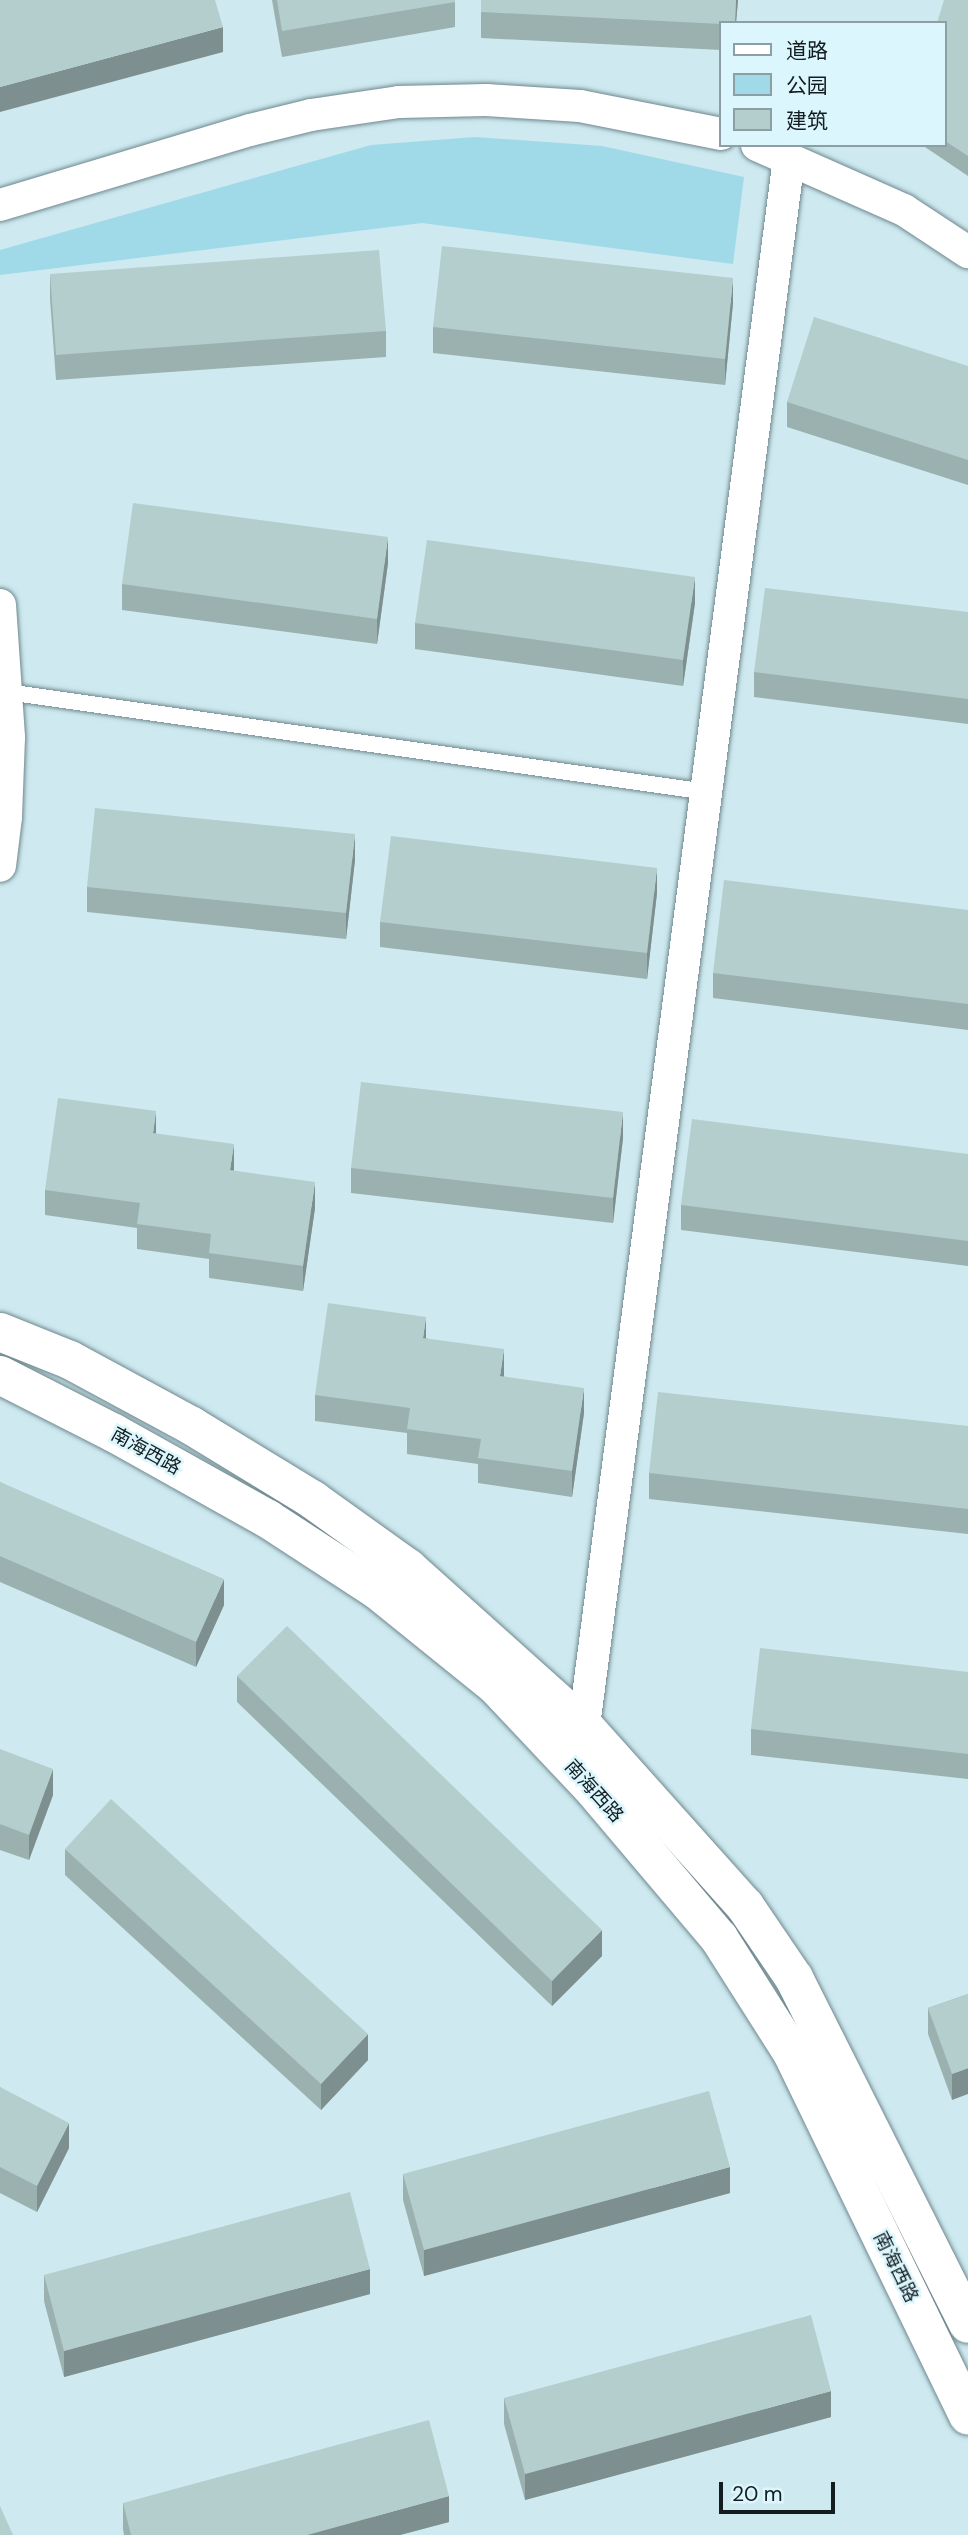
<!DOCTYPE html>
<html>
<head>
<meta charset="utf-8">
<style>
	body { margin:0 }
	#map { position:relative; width:968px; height:2535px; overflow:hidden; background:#cee9f0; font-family:"DM Sans","Noto Sans SC",sans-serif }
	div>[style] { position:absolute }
	.green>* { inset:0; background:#a0dae8 }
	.roads { filter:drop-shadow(0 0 2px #6f888e) drop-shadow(0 0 2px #6f888e) }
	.service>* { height:16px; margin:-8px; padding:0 8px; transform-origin:8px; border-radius:8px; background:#fff }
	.minor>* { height:32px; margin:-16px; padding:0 16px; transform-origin:16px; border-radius:16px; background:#fff }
	.tertiary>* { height:38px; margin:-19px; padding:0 19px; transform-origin:19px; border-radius:19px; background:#fff }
	.wall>* { inset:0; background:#9ab1af }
	.shaded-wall>* { inset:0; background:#7d908f }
	.building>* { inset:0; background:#b3cecc }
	span { translate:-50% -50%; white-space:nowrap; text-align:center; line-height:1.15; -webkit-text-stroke:5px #dbf6fd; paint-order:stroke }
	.street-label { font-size:19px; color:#131d20 }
	.legend { position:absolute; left:719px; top:21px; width:228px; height:126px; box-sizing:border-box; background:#dbf6fd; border:2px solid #8b9fa5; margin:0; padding:9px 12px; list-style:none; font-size:21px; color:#131d20 }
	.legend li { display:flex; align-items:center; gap:14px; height:35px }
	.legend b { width:35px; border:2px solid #8b9fa5 }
	.scale { position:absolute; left:719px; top:2482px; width:116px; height:32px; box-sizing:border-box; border:4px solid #131d20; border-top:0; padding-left:9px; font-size:21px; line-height:24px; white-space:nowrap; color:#131d20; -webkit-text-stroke:5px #dbf6fd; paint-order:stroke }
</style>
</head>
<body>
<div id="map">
	<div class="green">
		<i style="clip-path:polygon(475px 137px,602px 146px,744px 177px,733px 264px,422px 223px,0 275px,0 250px,371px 145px)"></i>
	</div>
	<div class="roads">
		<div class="service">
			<i style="left:7px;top:692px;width:707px;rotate:8.13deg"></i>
		</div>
		<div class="minor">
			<i style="left:757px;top:145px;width:161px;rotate:23.9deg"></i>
			<i style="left:904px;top:210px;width:77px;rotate:33.3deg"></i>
			<i style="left:0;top:205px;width:261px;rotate:-16.7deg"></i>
			<i style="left:250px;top:130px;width:63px;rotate:-13.8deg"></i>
			<i style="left:311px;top:115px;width:89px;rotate:-8.4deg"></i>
			<i style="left:399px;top:102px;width:87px;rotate:-1.3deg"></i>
			<i style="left:486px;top:100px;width:94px;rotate:3.7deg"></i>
			<i style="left:580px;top:106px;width:144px;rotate:11.2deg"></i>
			<i style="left:0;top:605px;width:133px;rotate:86.1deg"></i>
			<i style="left:9px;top:738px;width:79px;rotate:92.2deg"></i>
			<i style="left:6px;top:817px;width:49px;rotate:97deg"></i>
			<i style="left:584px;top:1726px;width:1580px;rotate:-82.55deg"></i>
		</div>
		<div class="tertiary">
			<i style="left:0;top:1332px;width:75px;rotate:21.8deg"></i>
			<i style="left:70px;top:1360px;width:139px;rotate:28.4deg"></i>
			<i style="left:192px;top:1426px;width:142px;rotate:31.4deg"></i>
			<i style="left:313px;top:1500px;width:117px;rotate:35.6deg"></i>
			<i style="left:408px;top:1568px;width:237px;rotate:41.9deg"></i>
			<i style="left:584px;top:1726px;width:241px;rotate:48.2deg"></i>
			<i style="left:745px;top:1906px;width:87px;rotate:55.8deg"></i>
			<i style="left:794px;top:1978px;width:387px;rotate:63.3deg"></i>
			<i style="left:0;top:1375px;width:128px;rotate:27deg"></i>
			<i style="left:114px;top:1433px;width:176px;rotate:29.2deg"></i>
			<i style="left:268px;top:1519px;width:130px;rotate:33.1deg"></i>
			<i style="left:377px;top:1590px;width:153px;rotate:38.9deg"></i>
			<i style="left:496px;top:1686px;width:141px;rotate:46.7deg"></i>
			<i style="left:593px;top:1789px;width:195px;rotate:49.8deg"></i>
			<i style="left:719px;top:1938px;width:136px;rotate:57.6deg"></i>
			<i style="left:792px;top:2053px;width:403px;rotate:64.1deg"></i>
		</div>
	</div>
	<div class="wall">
		<i style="clip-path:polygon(272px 0,455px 0,455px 27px,282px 57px)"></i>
		<i style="clip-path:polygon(738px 0,736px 23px,721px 23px,721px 50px,481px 38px,481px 12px)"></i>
		<i style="clip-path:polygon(968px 0,968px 176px,922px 145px,945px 145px,945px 23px)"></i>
		<i style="clip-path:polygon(50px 274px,386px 331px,386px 357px,56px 380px,50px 299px)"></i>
		<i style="clip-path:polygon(733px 303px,725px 385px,433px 353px,433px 327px)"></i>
		<i style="clip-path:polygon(968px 366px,968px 485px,787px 427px,787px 402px)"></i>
		<i style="clip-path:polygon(388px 563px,377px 644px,122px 610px,122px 584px)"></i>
		<i style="clip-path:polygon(695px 603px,683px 686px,415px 649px,415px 623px)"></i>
		<i style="clip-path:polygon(968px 612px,968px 724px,754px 697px,754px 672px)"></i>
		<i style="clip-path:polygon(355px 860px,346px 939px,87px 912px,87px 887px)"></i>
		<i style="clip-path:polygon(657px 893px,647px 979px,380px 947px,380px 922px)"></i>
		<i style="clip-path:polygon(968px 910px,968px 1030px,713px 998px,713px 973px)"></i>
		<i style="clip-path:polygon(623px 1138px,613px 1223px,351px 1193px,351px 1168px)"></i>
		<i style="clip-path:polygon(968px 1154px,968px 1266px,681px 1230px,681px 1205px)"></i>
		<i style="clip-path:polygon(233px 1171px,315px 1208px,303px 1291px,209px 1278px,209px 1259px,137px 1249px,137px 1228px,45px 1215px,45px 1190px)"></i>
		<i style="clip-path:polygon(426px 1338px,503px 1376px,584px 1413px,572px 1497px,478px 1483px,478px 1464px,407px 1454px,407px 1433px,315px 1421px,315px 1395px)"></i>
		<i style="clip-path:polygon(968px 1426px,968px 1534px,649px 1499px,649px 1473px)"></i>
		<i style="clip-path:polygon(0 1482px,224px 1605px,196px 1667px,0 1582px)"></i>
		<i style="clip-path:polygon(968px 1672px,968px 1779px,751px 1755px,751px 1729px)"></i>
		<i style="clip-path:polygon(237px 1676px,602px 1956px,552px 2006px,237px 1702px)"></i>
		<i style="clip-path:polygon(0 1749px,53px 1795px,29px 1860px,0 1850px)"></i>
		<i style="clip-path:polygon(65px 1849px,368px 2060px,321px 2110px,65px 1875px)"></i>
		<i style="clip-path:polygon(968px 1994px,952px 2100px,928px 2034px,928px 2008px)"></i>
		<i style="clip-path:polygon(0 2087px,69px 2148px,37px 2212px,0 2193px)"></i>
		<i style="clip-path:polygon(403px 2174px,730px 2193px,424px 2276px,403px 2200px)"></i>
		<i style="clip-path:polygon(44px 2275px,370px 2294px,64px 2377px,44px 2301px)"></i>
		<i style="clip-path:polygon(504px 2398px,831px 2417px,525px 2500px,504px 2424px)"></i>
		<i style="clip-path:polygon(123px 2503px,449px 2522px,400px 2535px,124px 2535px,123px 2529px)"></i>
	</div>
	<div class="shaded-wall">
		<i style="clip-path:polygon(736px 0,738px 0,736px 23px,735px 23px)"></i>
		<i style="clip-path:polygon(223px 27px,223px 52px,0 112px,0 87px)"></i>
		<i style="clip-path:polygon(733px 278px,733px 303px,725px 385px,725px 359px)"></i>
		<i style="clip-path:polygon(388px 537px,388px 563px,377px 644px,377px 619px)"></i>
		<i style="clip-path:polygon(695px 577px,695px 603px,683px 686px,683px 660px)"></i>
		<i style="clip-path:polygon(355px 834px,355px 860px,346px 939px,346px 913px)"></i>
		<i style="clip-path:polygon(657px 868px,657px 893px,647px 979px,647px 953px)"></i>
		<i style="clip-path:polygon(156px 1111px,156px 1137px,153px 1133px)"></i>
		<i style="clip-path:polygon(623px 1112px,623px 1138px,613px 1223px,613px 1198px)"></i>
		<i style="clip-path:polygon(234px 1144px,234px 1169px,230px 1196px,230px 1170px)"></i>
		<i style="clip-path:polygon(315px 1182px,315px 1208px,303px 1291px,303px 1266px)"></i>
		<i style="clip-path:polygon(426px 1317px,426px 1343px,423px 1338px)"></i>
		<i style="clip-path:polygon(504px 1349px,504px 1375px,500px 1401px,500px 1376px)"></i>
		<i style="clip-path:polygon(584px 1388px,584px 1413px,572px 1497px,572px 1471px)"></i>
		<i style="clip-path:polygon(224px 1579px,224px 1605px,196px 1667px,196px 1642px)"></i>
		<i style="clip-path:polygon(53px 1769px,53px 1795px,29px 1860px,29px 1835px)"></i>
		<i style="clip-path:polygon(602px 1930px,602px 1956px,552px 2006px,552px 1981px)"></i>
		<i style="clip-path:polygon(368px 2034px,368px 2060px,321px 2110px,321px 2084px)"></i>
		<i style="clip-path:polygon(968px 2068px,968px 2094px,952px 2100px,952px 2074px)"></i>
		<i style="clip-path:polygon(69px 2123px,69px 2148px,37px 2212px,37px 2186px)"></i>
		<i style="clip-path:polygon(730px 2167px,730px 2193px,424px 2276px,424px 2250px)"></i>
		<i style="clip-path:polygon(370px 2269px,370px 2294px,64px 2377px,64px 2351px)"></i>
		<i style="clip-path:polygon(831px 2391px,831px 2417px,525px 2500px,525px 2474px)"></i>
		<i style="clip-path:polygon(449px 2496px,449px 2522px,400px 2535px,307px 2535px)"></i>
	</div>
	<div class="building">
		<i style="clip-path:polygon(0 0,215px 0,223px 27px,0 87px)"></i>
		<i style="clip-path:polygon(277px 0,455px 0,455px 2px,282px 31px)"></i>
		<i style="clip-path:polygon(481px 0,736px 0,735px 23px,721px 23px,721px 24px,481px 12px)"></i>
		<i style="clip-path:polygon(944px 0,968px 0,968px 156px,945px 141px,945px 23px,937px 23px)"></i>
		<i style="clip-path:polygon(442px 246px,733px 278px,725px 359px,433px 327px)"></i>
		<i style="clip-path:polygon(379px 250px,386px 331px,56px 355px,50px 274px)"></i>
		<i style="clip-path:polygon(814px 317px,968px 366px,968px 460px,787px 402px)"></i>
		<i style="clip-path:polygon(133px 503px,388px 537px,377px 619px,122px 584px)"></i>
		<i style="clip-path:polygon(427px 540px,695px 577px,683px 660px,415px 623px)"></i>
		<i style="clip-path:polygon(765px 588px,968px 612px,968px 699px,754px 672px)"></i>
		<i style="clip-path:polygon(95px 808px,355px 834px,346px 913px,87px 887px)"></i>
		<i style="clip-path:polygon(391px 836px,657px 868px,647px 953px,380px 922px)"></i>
		<i style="clip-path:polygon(724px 880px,968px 910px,968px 1004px,713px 973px)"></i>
		<i style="clip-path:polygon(361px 1082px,623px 1112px,613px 1198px,351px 1168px)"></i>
		<i style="clip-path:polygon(58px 1098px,156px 1111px,153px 1133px,234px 1144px,230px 1170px,315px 1182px,303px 1266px,209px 1253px,211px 1234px,137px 1224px,140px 1203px,45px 1190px)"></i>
		<i style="clip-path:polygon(692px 1119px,968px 1154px,968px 1241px,681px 1205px)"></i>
		<i style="clip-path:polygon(328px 1303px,426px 1317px,423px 1338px,504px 1349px,500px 1376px,584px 1388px,572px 1471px,478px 1458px,481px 1439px,407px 1429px,410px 1408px,315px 1395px)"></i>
		<i style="clip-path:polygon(658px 1392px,968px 1426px,968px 1509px,649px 1473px)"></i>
		<i style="clip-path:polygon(0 1482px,224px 1579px,196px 1642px,0 1556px)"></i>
		<i style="clip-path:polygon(287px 1626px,602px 1930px,552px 1981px,237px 1676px)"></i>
		<i style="clip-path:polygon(760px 1648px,968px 1672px,968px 1754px,751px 1729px)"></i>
		<i style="clip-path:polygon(0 1749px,53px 1769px,29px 1835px,0 1824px)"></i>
		<i style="clip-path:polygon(111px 1799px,368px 2034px,321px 2084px,65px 1849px)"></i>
		<i style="clip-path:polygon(968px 1994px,968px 2068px,952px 2074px,928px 2008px)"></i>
		<i style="clip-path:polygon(0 2087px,69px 2123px,37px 2186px,0 2167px)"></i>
		<i style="clip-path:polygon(709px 2091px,730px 2167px,424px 2250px,403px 2174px)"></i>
		<i style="clip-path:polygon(350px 2192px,370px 2269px,64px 2351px,44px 2275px)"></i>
		<i style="clip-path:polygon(811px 2315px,831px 2391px,525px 2474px,504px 2398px)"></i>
		<i style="clip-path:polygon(429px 2420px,449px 2496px,307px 2535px,131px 2535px,123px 2503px)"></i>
		<i style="clip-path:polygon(0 2506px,13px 2535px,0 2535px)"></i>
	</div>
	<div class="street-label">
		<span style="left:146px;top:1451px;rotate:29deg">南海西路</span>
		<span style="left:594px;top:1791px;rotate:48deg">南海西路</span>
		<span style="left:896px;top:2267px;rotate:64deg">南海西路</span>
	</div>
	<ul class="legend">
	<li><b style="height:9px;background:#fff"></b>道路</li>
	<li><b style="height:19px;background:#a0dae8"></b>公园</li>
	<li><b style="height:19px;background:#b3cecc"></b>建筑</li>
	</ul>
	<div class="scale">20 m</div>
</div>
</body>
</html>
